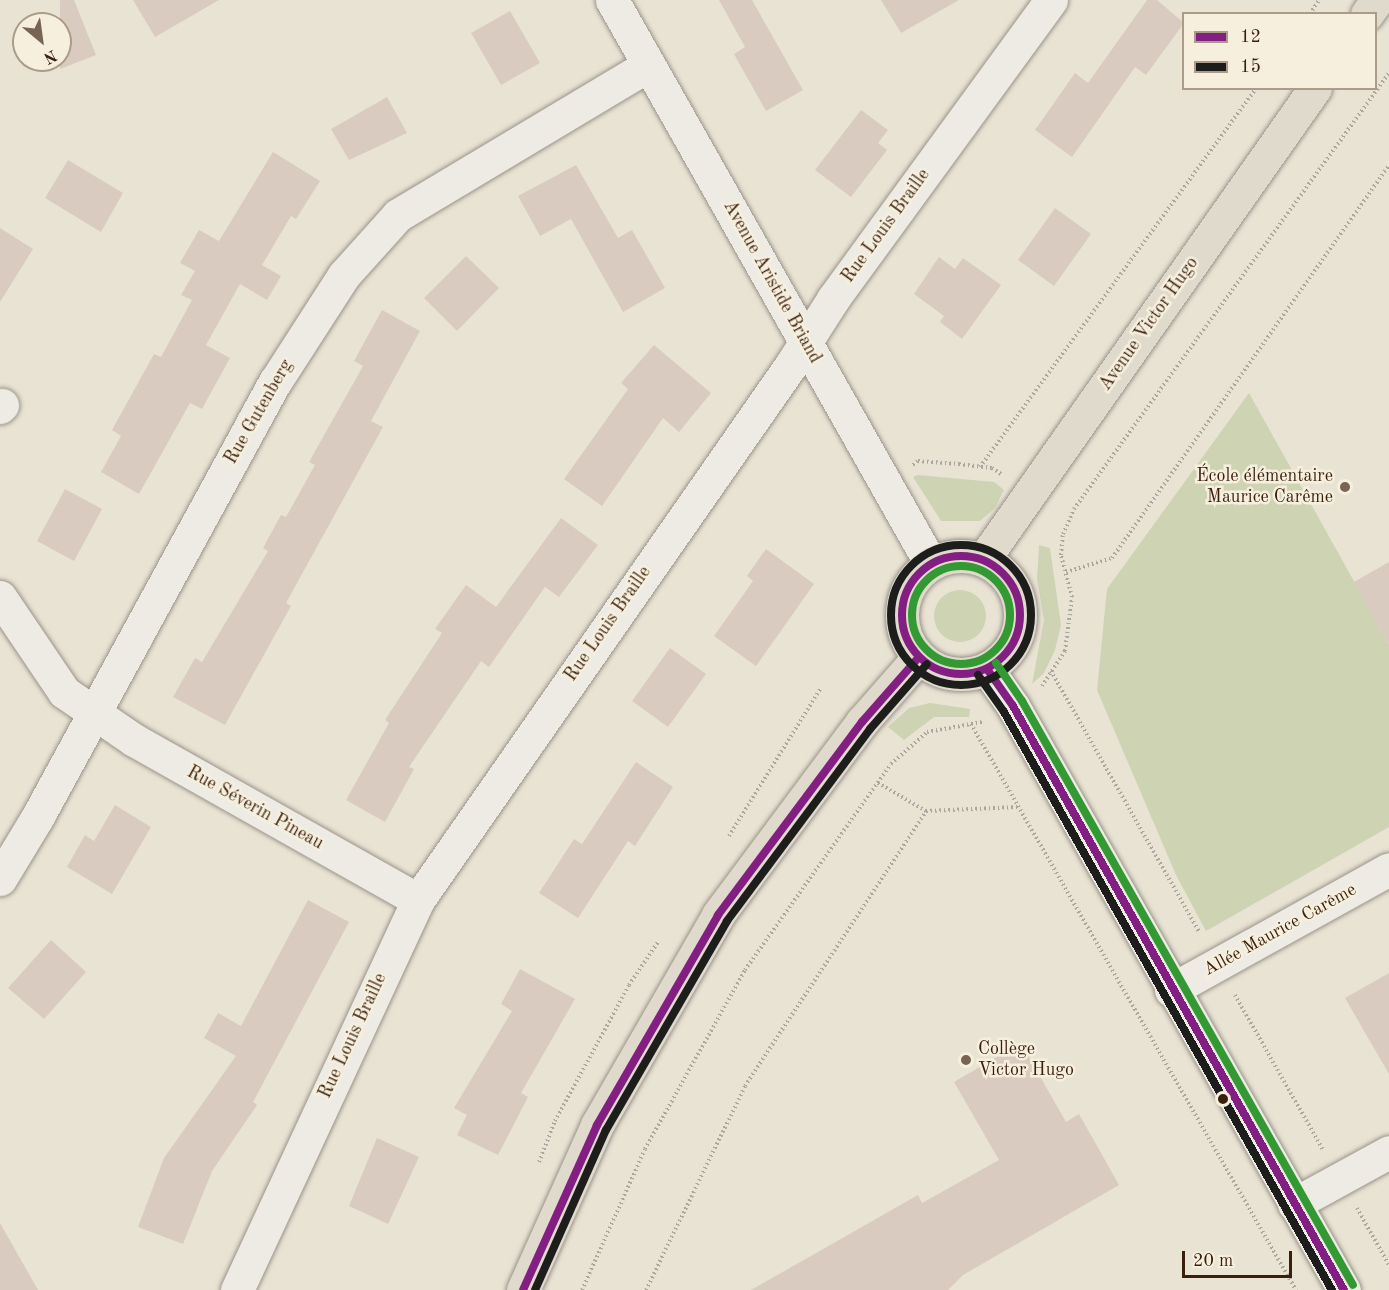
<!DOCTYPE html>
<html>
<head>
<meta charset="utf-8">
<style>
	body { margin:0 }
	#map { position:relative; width:1389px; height:1290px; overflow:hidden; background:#e9e3d4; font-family:"Old Standard TT",serif }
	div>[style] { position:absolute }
	.green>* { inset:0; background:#ced3b4 }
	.round { border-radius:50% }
	.building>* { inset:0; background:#d9cbc0 }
	.path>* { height:4px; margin-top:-2px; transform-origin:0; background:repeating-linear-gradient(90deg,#aba69e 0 1.5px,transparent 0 4.5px) }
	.roads { filter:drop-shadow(0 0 2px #9a9389) drop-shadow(0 0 2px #9a9389) }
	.minor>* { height:33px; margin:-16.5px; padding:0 16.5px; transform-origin:16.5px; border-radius:16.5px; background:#edebe3 }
	.major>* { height:33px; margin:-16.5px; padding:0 16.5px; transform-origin:16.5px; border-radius:16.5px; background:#e0dacd }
	.major>.ring { margin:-16.5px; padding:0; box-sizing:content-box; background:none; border:33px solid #e0dacd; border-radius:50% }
	.bus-1>* { height:8px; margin:-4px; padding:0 4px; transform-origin:4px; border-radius:4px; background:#831f82 }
	.bus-1>.ring { margin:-4px; padding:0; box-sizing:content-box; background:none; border:8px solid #831f82; border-radius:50% }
	.bus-2>* { height:8px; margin:-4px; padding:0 4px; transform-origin:4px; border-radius:4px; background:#1d1d1b }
	.bus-2>.ring { margin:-4px; padding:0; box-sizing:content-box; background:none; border:8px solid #1d1d1b; border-radius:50% }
	.bus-3>* { height:8px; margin:-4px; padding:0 4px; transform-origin:4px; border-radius:4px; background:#393 }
	.bus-3>.ring { margin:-4px; padding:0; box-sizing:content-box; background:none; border:8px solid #393; border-radius:50% }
	.dots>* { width:16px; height:16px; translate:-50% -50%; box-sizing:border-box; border:3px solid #f6efde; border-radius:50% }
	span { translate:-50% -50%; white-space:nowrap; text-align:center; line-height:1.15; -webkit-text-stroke:5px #f6efde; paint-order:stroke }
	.street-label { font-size:18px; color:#3a1f0d }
	.poi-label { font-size:18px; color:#3a1f0d }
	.right { translate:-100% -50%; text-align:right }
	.left { translate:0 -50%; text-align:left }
	.legend { position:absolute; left:1182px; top:12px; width:195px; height:78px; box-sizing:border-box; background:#f6efde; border:2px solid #ab9c8a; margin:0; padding:8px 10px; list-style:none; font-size:18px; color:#3a1f0d }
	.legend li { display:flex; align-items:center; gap:12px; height:30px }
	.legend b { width:30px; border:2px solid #ab9c8a }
	.north { position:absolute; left:12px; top:12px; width:60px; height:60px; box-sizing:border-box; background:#f6efde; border:2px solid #ab9c8a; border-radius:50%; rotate:151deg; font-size:16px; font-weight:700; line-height:24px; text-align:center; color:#3a1f0d }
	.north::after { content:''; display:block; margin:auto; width:21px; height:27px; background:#776453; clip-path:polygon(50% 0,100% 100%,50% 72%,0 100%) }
	.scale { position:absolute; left:1182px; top:1251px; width:110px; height:27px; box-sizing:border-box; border:3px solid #3a1f0d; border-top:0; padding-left:8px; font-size:18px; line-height:21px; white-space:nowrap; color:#3a1f0d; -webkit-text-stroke:4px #f6efde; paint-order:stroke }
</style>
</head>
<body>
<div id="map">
	<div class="green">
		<i style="clip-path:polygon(1249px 393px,1389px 644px,1389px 827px,1206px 931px,1176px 875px,1097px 690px,1107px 589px)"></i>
		<i style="clip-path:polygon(918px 475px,994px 482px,1004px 490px,995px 508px,980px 521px,941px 521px,913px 477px)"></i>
		<i style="clip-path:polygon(1039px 545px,1050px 548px,1061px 625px,1055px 650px,1044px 673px,1032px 684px,1044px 620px,1037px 579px)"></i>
		<i class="round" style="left:934px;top:590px;width:52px;height:52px"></i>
		<i style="clip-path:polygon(930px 703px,970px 709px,969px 717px,934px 717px,904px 740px,888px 727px,909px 708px)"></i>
	</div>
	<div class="building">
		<i style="clip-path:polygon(60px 0,74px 0,96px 55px,60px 69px)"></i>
		<i style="clip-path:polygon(133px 0,219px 0,155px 37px)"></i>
		<i style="clip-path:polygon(719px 0,752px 0,803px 90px,766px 111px,734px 54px,745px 47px)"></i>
		<i style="clip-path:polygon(881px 0,959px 0,901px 33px)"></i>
		<i style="clip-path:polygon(1147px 0,1157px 0,1184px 23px,1146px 75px,1135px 67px,1072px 157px,1035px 130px,1075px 73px,1088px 83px)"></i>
		<i style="clip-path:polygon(510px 11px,540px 63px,501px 85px,471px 33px)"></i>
		<i style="clip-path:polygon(387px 97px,407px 133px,349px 160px,331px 129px)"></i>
		<i style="clip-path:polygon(861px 110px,888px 130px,878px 143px,887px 150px,851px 197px,815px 170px)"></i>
		<i style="clip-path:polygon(273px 152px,320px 181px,296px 219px,291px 216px,262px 265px,281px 276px,267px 300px,240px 284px,206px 345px,230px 358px,202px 409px,190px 403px,139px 494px,101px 472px,121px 436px,112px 430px,154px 354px,161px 357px,192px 300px,181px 295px,195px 271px,180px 263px,199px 230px,219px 241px)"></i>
		<i style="clip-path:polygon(68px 160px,123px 193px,101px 232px,45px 198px)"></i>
		<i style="clip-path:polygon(576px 165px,618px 238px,632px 230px,665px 288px,623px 312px,571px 219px,540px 236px,518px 196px)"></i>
		<i style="clip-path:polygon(1055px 208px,1091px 234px,1054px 286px,1018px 260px)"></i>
		<i style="clip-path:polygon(0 228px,33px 249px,0 302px)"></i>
		<i style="clip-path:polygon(466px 256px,499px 288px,457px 331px,424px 298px)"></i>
		<i style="clip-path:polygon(939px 257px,955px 269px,963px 258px,1001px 285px,962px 339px,940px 322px,944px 316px,914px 294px)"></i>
		<i style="clip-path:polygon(382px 310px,420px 331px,371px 421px,383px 427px,286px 603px,291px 606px,225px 725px,173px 697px,195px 658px,202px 662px,268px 551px,263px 548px,281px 515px,286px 517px,315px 465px,309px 462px,363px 366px,354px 361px)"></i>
		<i style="clip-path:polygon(654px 345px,711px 393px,679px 432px,663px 418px,602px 506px,564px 479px,628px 389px,621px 383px)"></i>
		<i style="clip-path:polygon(65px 489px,102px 509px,74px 561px,37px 541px)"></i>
		<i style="clip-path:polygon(561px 518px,598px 545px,559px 597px,545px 587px,489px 667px,481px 661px,409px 767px,414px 769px,385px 822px,346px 800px,389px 723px,385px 720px,442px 633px,435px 629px,466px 585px,496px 607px)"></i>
		<i style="clip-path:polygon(766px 549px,814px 584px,756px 666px,714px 636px,753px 581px,747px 576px)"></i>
		<i style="clip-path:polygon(1389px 562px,1389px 644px,1354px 582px)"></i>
		<i style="clip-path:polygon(670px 648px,706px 674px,668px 727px,632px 701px)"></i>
		<i style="clip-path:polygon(636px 762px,673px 787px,635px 846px,628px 841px,578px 918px,539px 893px,574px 839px,582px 844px)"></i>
		<i style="clip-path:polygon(115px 805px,151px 827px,112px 894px,67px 867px,85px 835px,94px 841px)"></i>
		<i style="clip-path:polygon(308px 900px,349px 922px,253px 1102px,257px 1105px,212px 1171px,183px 1244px,138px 1227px,164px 1158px,236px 1056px,204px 1038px,218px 1013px,241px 1026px)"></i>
		<i style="clip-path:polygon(51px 940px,86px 972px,44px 1019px,8px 988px)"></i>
		<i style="clip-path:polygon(520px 969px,575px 999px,521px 1093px,528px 1097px,498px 1155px,457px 1135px,467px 1115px,454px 1108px,512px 1011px,501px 1004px)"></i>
		<i style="clip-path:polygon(1389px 973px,1389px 1074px,1345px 998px)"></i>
		<i style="clip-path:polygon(1021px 1043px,1066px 1122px,1079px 1114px,1119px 1185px,963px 1275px,948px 1290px,751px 1290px,918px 1195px,922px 1203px,999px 1160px,954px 1082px)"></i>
		<i style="clip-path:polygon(377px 1138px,419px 1157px,388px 1224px,349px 1206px)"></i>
		<i style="clip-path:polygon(0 1223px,38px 1290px,0 1290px)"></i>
	</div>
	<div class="path">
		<i style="left:1310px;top:14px;width:17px;rotate:-57deg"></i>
		<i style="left:913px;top:465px;width:6px;rotate:-39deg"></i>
		<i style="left:918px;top:461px;width:41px;rotate:4.2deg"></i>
		<i style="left:959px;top:464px;width:33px;rotate:7deg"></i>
		<i style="left:992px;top:468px;width:11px;rotate:34deg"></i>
		<i style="left:980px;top:467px;width:469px;rotate:-53.9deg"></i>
		<i style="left:1066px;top:572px;width:48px;rotate:-16.9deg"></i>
		<i style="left:1112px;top:558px;width:480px;rotate:-54.8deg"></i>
		<i style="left:1051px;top:671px;width:301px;rotate:60.4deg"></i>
		<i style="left:1042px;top:686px;width:42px;rotate:-56.7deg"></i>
		<i style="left:1065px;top:651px;width:54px;rotate:-82.6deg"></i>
		<i style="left:1072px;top:597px;width:43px;rotate:-104.7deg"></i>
		<i style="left:1061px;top:555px;width:21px;rotate:-85deg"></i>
		<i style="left:1063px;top:534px;width:27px;rotate:-66deg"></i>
		<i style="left:1074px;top:509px;width:538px;rotate:-54.15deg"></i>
		<i style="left:971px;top:724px;width:653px;rotate:60.14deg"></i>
		<i style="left:926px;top:811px;width:92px;rotate:-2.5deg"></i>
		<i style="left:729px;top:836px;width:173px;rotate:-58.2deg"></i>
		<i style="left:1235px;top:995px;width:178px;rotate:60.4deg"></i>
		<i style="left:539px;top:1162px;width:44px;rotate:-68.7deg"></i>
		<i style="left:555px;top:1121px;width:155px;rotate:-61.4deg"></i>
		<i style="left:629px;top:985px;width:52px;rotate:-56deg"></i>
		<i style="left:1357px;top:1208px;width:65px;rotate:60.7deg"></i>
		<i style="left:582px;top:1290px;width:154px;rotate:-65.9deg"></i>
		<i style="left:645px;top:1149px;width:205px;rotate:-60.8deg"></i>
		<i style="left:745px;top:970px;width:252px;rotate:-54.7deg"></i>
		<i style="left:891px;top:764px;width:48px;rotate:-41.6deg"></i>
		<i style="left:927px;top:732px;width:56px;rotate:-10.3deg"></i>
		<i style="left:646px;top:1290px;width:227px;rotate:-64.1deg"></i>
		<i style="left:745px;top:1086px;width:329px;rotate:-56.6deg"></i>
		<i style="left:926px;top:811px;width:56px;rotate:-149.7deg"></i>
	</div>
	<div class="roads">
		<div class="minor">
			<i style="left:612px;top:0;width:648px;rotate:60.51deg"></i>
			<i style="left:0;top:407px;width:3px;rotate:-45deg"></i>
			<i style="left:0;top:597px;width:115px;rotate:56deg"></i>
			<i style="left:64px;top:692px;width:85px;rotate:34.4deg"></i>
			<i style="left:134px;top:740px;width:326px;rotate:29.4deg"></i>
			<i style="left:987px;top:669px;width:45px;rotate:54.9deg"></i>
			<i style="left:1013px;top:706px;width:671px;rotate:60.46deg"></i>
			<i style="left:0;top:879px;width:71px;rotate:-58.8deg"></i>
			<i style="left:37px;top:818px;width:497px;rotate:-61.4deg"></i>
			<i style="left:275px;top:382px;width:127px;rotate:-57.2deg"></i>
			<i style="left:344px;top:275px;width:81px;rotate:-48deg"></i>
			<i style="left:398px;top:215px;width:292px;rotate:-30.9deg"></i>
			<i style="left:1171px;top:990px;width:249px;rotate:-29deg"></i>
			<i style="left:1294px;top:1204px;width:108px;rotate:-28.7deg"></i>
			<i style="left:237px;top:1290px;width:430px;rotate:-65.1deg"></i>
			<i style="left:418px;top:900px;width:652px;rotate:-55.12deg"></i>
			<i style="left:791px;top:365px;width:78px;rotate:-57.5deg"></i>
			<i style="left:833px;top:299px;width:370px;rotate:-53.9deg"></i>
		</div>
		<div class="major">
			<i style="left:1367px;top:14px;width:17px;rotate:-54deg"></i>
			<i class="ring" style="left:902px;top:556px;width:85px;height:85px"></i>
			<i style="left:983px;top:560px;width:577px;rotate:-54.88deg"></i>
			<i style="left:523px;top:1290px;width:181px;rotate:-65.8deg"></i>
			<i style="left:597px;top:1125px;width:242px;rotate:-60deg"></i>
			<i style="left:718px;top:915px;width:241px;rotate:-53.3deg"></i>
			<i style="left:862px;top:722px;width:86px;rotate:-48.8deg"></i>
		</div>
	</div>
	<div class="bus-1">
		<i class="ring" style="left:902px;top:556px;width:110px;height:110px"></i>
		<i style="left:987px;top:669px;width:45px;rotate:54.9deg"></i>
		<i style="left:1013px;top:706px;width:671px;rotate:60.46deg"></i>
		<i style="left:523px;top:1290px;width:181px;rotate:-65.8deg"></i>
		<i style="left:597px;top:1125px;width:242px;rotate:-60deg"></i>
		<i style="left:718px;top:915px;width:241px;rotate:-53.3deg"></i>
		<i style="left:862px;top:722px;width:86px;rotate:-48.8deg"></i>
	</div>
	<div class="bus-2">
		<i class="ring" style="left:891px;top:545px;width:132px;height:132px"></i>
		<i style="left:978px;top:675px;width:45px;rotate:54.9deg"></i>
		<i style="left:1004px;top:712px;width:665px;rotate:60.43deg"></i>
		<i style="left:535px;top:1290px;width:175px;rotate:-66.1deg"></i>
		<i style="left:606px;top:1130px;width:241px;rotate:-59.9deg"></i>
		<i style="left:727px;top:921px;width:239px;rotate:-53.3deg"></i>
		<i style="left:870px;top:729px;width:86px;rotate:-48.8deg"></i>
	</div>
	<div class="bus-3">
		<i class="ring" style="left:912px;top:566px;width:90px;height:90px"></i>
		<i style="left:996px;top:663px;width:46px;rotate:55.6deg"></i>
		<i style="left:1022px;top:701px;width:671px;rotate:60.46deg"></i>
	</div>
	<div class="dots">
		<i style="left:1345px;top:487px;background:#776453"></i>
		<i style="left:966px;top:1060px;background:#776453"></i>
		<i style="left:1223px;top:1099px;background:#3a1f0d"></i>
	</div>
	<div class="street-label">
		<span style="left:886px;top:226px;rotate:-54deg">Rue Louis Braille</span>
		<span style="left:772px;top:282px;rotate:61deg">Avenue Aristide Briand</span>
		<span style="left:1149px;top:324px;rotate:-55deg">Avenue Victor Hugo</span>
		<span style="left:259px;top:412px;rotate:-60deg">Rue Gutenberg</span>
		<span style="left:608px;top:624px;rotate:-55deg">Rue Louis Braille</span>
		<span style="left:255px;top:808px;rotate:29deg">Rue Séverin Pineau</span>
		<span style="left:1280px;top:930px;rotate:-29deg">Allée Maurice Carême</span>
		<span style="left:353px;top:1036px;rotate:-65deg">Rue Louis Braille</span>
	</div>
	<div class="poi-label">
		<span class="right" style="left:1333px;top:487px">École élémentaire<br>Maurice Carême</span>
		<span class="left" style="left:978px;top:1060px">Collège<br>Victor Hugo</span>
	</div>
	<ul class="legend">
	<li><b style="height:8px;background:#831f82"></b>12</li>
	<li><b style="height:8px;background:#1d1d1b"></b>15</li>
	</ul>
	<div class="north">N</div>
	<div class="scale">20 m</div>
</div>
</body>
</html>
